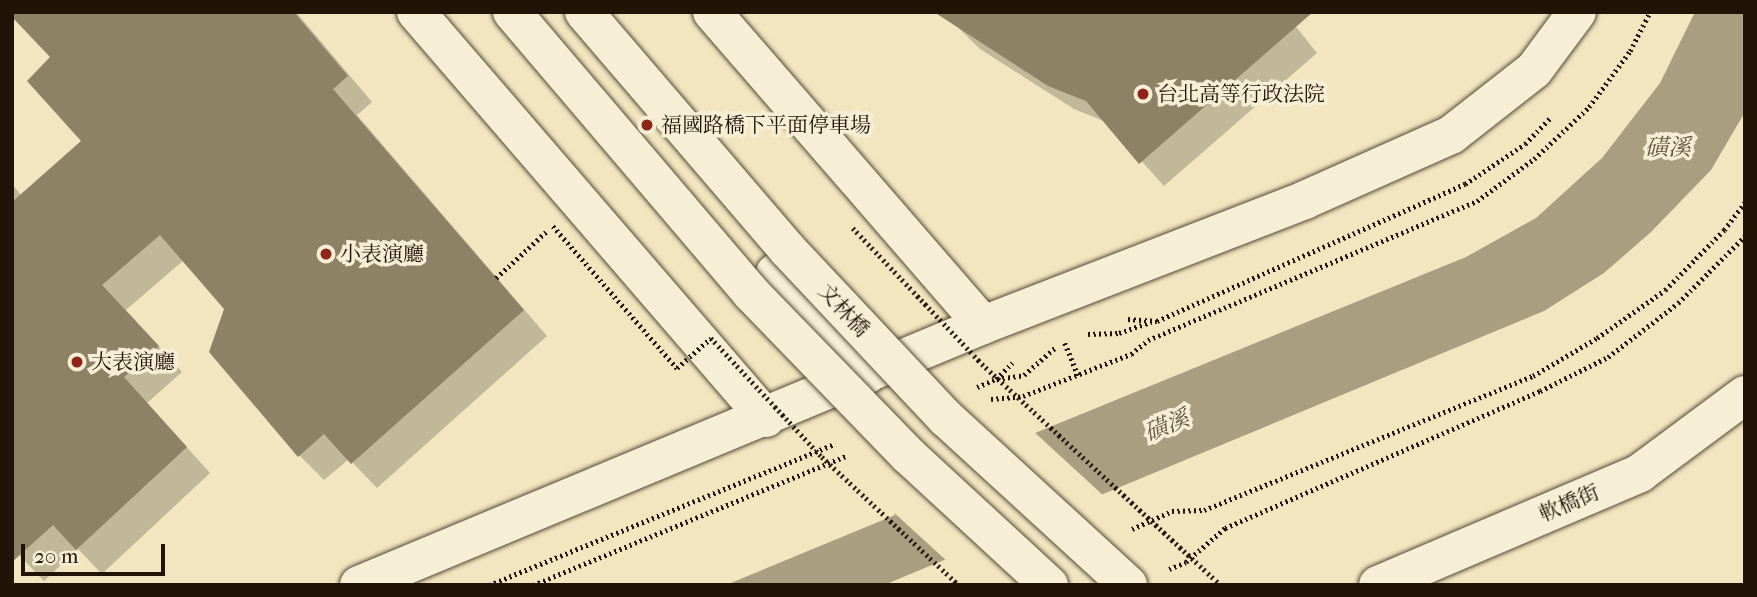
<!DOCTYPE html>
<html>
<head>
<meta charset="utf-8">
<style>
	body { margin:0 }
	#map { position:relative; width:1757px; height:597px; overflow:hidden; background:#f1e6c0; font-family:"IM FELL French Canon","Noto Serif TC",serif }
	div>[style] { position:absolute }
	.water>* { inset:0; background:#aa9e80 }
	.pier>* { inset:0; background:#f1e6c0 }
	.shadow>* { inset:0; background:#0003 }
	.building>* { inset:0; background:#8d8166 }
	.path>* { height:4.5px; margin-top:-2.25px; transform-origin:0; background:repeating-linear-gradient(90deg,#211305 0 2px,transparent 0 5.5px) }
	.roads { filter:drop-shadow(0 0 2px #554834) drop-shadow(0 0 2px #554834) }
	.minor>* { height:38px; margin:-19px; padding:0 19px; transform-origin:19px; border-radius:19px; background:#f6efd6 }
	.path-bridge>* { height:4.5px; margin-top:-2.25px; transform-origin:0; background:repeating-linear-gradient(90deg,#211305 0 2px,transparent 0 5.5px) }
	.bridges { filter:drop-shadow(0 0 2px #554834) drop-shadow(0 0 2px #554834) }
	.minor-bridge>* { height:38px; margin:-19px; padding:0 19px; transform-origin:19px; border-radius:19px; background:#f6efd6 }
	.dots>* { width:19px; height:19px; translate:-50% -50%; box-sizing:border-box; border:4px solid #f6efd6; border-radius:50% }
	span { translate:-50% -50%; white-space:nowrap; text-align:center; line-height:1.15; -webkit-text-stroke:7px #f6efd6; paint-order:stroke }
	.poi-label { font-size:21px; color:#211305 }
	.left { translate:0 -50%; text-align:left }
	.street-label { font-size:21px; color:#211305 }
	.water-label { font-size:23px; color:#5f523c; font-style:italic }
	.frame { position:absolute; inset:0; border:14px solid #211305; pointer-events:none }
	.scale { position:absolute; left:21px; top:544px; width:144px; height:32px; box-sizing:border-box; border:4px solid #211305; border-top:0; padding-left:9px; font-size:21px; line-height:24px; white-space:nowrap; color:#211305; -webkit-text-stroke:5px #f6efd6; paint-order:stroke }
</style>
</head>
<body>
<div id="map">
	<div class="water">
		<i style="clip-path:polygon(1695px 12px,1745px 12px,1745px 112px,1711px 170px,1651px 232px,1604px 273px,1544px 311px,884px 585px,726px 585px,895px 515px,888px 493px,1466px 257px,1536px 218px,1602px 158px,1660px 83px)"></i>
	</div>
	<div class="pier">
		<i style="clip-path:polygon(1032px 430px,1105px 497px,948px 562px,890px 509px,886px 490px)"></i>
	</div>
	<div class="shadow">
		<i style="clip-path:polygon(17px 12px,296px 12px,372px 102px,357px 115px,547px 336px,377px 488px,349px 459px,324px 480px,299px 455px,226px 309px,184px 260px,126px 310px,182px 372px,147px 403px,210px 473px,102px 574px,78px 549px,44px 581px,12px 548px,12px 184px,22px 196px,84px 141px,53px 57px)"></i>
		<i style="clip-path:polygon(942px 12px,1293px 23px,1317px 53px,1164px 186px,1106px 122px,1074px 109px,980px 49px)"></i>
	</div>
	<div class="building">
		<i style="clip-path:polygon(12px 12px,294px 12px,348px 76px,333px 89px,524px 310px,351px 464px,324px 434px,298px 457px,209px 352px,224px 309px,160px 235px,102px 285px,159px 346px,124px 377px,187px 447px,76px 550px,53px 525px,12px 562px,12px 202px,81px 141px,27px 81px,50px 57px,12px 17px)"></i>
		<i style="clip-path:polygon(934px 12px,1313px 12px,1139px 164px,1086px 101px,1048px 86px)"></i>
	</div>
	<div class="path">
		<i style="left:496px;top:278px;width:69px;rotate:-42.7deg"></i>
		<i style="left:1128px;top:319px;width:29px;rotate:4deg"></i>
		<i style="left:1157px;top:321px;width:337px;rotate:-24deg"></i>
		<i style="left:1465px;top:184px;width:72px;rotate:-33.7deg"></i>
		<i style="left:1525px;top:144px;width:36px;rotate:-46deg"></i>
		<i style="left:1088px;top:334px;width:31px;rotate:-2deg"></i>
		<i style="left:1119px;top:333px;width:34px;rotate:-19deg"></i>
		<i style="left:1065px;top:343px;width:35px;rotate:68deg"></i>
		<i style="left:997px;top:379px;width:27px;rotate:-8deg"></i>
		<i style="left:1024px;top:375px;width:41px;rotate:-41.1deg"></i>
		<i style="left:977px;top:387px;width:21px;rotate:-23deg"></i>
		<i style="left:996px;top:379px;width:23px;rotate:-45deg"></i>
		<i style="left:991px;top:399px;width:32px;rotate:-5deg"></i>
		<i style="left:1023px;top:396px;width:116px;rotate:-21.3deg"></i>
		<i style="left:1131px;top:354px;width:22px;rotate:-39deg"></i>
		<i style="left:1148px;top:340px;width:357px;rotate:-22.9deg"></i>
		<i style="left:1477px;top:201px;width:71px;rotate:-36.4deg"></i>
		<i style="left:1534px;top:159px;width:76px;rotate:-43.4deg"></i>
		<i style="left:1589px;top:107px;width:69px;rotate:-53.8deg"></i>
		<i style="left:1630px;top:51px;width:44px;rotate:-62.9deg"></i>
		<i style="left:1132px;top:529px;width:44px;rotate:-24.2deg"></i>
		<i style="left:1172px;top:511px;width:32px;rotate:-2deg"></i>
		<i style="left:1204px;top:510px;width:355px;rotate:-22.2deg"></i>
		<i style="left:1533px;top:376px;width:74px;rotate:-30.7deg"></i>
		<i style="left:1597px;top:338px;width:83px;rotate:-35.2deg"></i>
		<i style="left:1665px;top:290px;width:84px;rotate:-45.5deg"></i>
		<i style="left:1724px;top:230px;width:35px;rotate:-53deg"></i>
		<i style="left:1169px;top:569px;width:18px;rotate:-22deg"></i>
		<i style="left:1186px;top:562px;width:52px;rotate:-41.1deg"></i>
		<i style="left:1225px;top:528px;width:344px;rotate:-23.5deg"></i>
		<i style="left:1540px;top:391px;width:76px;rotate:-26.6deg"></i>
		<i style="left:1608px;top:357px;width:88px;rotate:-37.6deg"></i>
		<i style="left:1678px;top:303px;width:95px;rotate:-45deg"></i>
		<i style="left:489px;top:585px;width:374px;rotate:-22.2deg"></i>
		<i style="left:533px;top:585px;width:339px;rotate:-22.4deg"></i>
	</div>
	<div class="roads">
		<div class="minor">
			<i style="left:416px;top:12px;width:536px;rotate:49.24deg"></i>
			<i style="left:712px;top:12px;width:414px;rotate:49.1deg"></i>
			<i style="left:775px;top:273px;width:137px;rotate:48deg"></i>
			<i style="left:359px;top:585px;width:676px;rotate:-22.62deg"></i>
			<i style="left:983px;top:325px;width:345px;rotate:-21.2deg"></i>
			<i style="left:1305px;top:200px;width:160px;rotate:-24deg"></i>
			<i style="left:1451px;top:135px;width:105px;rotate:-38.1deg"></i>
			<i style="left:1534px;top:70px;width:72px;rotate:-53.4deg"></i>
			<i style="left:1378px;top:585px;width:285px;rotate:-23.1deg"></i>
			<i style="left:1640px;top:473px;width:131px;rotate:-36.6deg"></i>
		</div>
	</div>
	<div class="path-bridge">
		<i style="left:553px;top:226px;width:189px;rotate:48.9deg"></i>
		<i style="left:677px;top:368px;width:45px;rotate:-41.4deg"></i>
		<i style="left:711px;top:338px;width:163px;rotate:47deg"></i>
		<i style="left:822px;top:457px;width:187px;rotate:43.1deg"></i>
		<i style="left:853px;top:228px;width:187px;rotate:46.5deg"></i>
		<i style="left:982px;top:364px;width:326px;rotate:42.8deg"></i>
	</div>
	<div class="bridges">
		<div class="minor-bridge">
			<i style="left:512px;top:12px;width:369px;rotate:49.6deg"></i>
			<i style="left:751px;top:293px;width:226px;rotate:45.9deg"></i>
			<i style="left:908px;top:455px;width:192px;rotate:42.7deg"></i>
			<i style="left:584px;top:12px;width:313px;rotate:49.4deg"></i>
			<i style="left:788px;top:250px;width:231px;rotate:46.8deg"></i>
			<i style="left:946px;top:418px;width:247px;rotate:42.5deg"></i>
		</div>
	</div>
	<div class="dots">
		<i style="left:1143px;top:94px;background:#8f2418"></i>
		<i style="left:647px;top:125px;background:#8f2418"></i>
		<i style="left:326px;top:254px;background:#8f2418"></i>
		<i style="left:77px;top:362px;background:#8f2418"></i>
	</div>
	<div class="poi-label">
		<span class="left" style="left:1157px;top:94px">台北高等行政法院</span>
		<span class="left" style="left:661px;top:125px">福國路橋下平面停車場</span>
		<span class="left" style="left:340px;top:254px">小表演廳</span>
		<span class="left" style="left:91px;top:362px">大表演廳</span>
	</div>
	<div class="street-label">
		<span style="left:844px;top:310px;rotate:47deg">文林橋</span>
		<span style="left:1569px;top:503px;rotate:-23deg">軟橋街</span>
	</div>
	<div class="water-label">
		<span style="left:1668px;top:148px">磺溪</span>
		<span style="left:1167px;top:426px;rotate:-22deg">磺溪</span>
	</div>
	<div class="frame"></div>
	<div class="scale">20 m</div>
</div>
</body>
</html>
